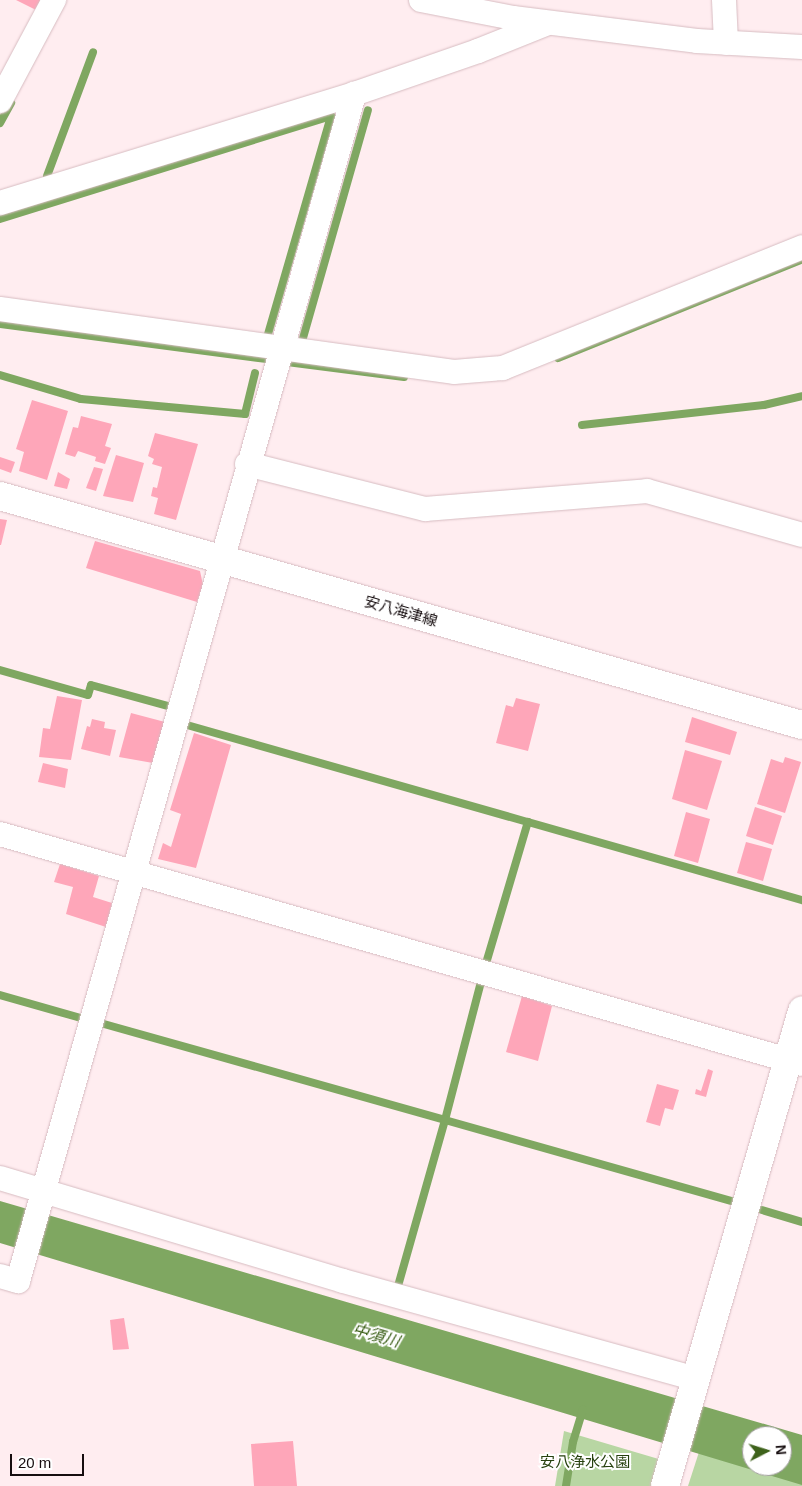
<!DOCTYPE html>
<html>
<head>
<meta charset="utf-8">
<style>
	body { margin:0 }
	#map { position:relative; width:802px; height:1486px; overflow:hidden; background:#ffedf0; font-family:Arial,"Noto Sans JP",sans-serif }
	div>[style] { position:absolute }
	.green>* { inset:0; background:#b8d6a3 }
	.water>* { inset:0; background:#7fa761 }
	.stream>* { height:8px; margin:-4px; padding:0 4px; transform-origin:4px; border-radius:4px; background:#7fa761 }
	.building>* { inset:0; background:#fea6b9 }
	.roads { filter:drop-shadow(0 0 1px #d7bcc1) drop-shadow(0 0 1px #d7bcc1) }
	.minor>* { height:24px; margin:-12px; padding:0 12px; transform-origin:12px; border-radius:12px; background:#fff }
	.tertiary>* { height:28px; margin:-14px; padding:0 14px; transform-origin:14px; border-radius:14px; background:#fff }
	.secondary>* { height:28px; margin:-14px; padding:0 14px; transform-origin:14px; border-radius:14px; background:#fff }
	span { translate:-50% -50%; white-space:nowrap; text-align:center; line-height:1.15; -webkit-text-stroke:4px #fff; paint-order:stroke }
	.street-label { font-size:15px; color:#160d0f }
	.park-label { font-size:15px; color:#27410f }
	.water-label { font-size:16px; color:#365b11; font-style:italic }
	.north { position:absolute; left:742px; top:1426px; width:50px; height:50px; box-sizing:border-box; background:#fff; border:1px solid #a29e9f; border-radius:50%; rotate:85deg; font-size:14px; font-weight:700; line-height:20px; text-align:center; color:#160d0f }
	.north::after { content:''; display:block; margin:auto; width:18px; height:22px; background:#3e621b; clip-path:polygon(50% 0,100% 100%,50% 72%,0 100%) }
	.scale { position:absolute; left:10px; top:1454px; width:74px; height:22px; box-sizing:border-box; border:2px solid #160d0f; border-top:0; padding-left:6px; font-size:15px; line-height:18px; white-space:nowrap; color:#160d0f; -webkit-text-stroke:4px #fff; paint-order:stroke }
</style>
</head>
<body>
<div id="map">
	<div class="green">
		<i style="clip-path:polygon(564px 1431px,662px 1460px,654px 1486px,555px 1486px)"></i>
		<i style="clip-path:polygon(699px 1452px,802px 1484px,802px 1486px,688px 1486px)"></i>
	</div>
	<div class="water">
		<i style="clip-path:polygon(evenodd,0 1201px,802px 1435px,802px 1485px,0 1243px,0 1201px,752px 1436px,782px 1436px,782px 1466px,752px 1466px,752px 1436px)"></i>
	</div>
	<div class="stream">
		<i style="left:0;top:123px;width:23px;rotate:-61deg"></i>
		<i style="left:47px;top:176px;width:132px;rotate:-69.6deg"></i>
		<i style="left:0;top:219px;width:347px;rotate:-17.3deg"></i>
		<i style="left:331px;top:116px;width:231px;rotate:106.1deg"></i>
		<i style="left:0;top:324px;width:267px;rotate:7.5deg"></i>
		<i style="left:301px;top:345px;width:244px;rotate:-74.1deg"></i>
		<i style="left:558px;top:358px;width:261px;rotate:-22deg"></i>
		<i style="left:287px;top:362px;width:118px;rotate:7.3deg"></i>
		<i style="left:0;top:375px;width:84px;rotate:16.5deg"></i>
		<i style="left:81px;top:399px;width:165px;rotate:5.2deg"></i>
		<i style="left:245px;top:414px;width:42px;rotate:-76.3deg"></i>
		<i style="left:582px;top:425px;width:183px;rotate:-6.3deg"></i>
		<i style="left:764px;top:405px;width:39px;rotate:-13deg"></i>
		<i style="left:0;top:670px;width:91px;rotate:15.9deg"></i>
		<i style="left:88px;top:695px;width:10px;rotate:-73deg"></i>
		<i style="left:91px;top:685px;width:84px;rotate:15.2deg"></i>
		<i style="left:187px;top:725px;width:355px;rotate:15.9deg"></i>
		<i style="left:487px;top:960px;width:144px;rotate:-73.5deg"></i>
		<i style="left:528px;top:822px;width:285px;rotate:15.9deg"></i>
		<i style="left:0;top:995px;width:84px;rotate:15.9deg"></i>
		<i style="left:104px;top:1024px;width:354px;rotate:15.7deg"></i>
		<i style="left:445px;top:1120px;width:143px;rotate:-75.4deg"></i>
		<i style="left:762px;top:1210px;width:42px;rotate:16.7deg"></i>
		<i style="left:398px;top:1286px;width:173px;rotate:-74.2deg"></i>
		<i style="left:445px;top:1120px;width:298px;rotate:15.8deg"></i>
		<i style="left:566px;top:1486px;width:45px;rotate:-81deg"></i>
		<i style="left:573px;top:1442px;width:34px;rotate:-73deg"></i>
	</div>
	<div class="building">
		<i style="clip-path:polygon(16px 0,41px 0,36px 10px)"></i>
		<i style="clip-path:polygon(32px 400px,68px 411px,47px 480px,19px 471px,24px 452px,16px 449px)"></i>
		<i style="clip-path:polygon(81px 416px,112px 424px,105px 446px,111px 448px,105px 464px,95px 461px,96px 457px,78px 451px,75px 457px,65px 454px,73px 427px,78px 428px)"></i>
		<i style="clip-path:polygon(155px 433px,198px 444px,176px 520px,154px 514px,158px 498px,151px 496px,153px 487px,157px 488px,162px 467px,152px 464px,154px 459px,148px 456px)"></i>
		<i style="clip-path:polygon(116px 455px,144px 463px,133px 502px,103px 496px)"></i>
		<i style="clip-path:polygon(0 457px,15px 462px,11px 473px,0 469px)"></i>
		<i style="clip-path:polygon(94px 467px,103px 469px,96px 491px,86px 488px)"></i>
		<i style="clip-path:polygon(58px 472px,70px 479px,67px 489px,54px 486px)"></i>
		<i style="clip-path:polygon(0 519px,7px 520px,1px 545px,0 545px)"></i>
		<i style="clip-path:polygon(95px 541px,200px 571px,203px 585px,197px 602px,86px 568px)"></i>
		<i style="clip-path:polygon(57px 696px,82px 700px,71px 760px,39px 757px,43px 728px,50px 729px)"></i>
		<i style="clip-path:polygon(516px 698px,540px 704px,528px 751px,496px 743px,506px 705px,513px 707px)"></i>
		<i style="clip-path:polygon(131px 713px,165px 722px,153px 763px,119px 757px)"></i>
		<i style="clip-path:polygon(692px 717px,737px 732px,730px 755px,685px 742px)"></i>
		<i style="clip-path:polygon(92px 719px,105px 722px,104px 728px,116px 730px,110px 756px,81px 749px,87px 726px,90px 727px)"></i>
		<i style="clip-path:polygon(194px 733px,231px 745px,196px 868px,158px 859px,163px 843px,171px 847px,181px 814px,170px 810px)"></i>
		<i style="clip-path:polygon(685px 750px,722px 761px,707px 810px,672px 799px)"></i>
		<i style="clip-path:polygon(785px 757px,801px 762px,785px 813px,757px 804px,771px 759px,783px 763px)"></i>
		<i style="clip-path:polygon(43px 763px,68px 769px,65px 788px,38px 782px)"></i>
		<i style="clip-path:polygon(755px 807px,782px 816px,773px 845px,746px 836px)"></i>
		<i style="clip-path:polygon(686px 812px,710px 819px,698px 863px,674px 856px)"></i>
		<i style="clip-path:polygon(746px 842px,772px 849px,763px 881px,737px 873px)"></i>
		<i style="clip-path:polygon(60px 864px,99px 876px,93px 897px,112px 903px,106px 927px,66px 914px,73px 887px,54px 882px)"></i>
		<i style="clip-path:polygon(522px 996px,552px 1006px,538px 1061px,506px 1052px)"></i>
		<i style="clip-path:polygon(708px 1069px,713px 1071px,706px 1097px,695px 1094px,696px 1089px,701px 1091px)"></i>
		<i style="clip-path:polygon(657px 1084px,679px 1090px,673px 1110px,665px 1108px,660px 1126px,646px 1122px)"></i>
		<i style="clip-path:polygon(124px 1318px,129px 1349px,113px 1350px,110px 1320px)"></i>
		<i style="clip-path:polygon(293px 1441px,297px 1486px,254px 1486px,251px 1444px)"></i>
	</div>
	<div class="roads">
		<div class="minor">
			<i style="left:421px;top:0;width:94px;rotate:11.1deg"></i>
			<i style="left:513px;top:18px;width:185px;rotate:7.1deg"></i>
			<i style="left:697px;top:41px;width:105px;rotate:3.3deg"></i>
			<i style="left:724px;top:0;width:43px;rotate:87.3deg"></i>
			<i style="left:0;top:101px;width:115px;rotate:-61.9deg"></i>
			<i style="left:0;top:203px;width:370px;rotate:-17.1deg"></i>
			<i style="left:354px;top:94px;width:131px;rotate:-19.1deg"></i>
			<i style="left:478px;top:51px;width:75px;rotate:-21.8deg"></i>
			<i style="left:0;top:309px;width:458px;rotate:7.9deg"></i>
			<i style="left:454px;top:372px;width:49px;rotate:-4.7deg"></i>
			<i style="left:503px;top:368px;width:323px;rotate:-22deg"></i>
			<i style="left:247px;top:464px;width:184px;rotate:14.2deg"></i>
			<i style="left:425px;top:509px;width:223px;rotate:-4.6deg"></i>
			<i style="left:647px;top:491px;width:161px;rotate:15.8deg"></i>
			<i style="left:0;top:834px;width:834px;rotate:16deg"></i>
			<i style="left:0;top:1178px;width:358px;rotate:16.7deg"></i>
			<i style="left:343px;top:1281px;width:366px;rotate:15.5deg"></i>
			<i style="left:0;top:1276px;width:19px;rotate:16deg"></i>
			<i style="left:18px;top:1281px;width:1234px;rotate:-74.19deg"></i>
		</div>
		<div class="tertiary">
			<i style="left:665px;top:1486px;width:495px;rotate:-73.9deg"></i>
		</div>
		<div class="secondary">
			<i style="left:0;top:496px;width:834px;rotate:15.94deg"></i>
		</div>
	</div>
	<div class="street-label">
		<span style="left:401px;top:611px;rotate:16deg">安八海津線</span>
	</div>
	<div class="park-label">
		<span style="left:585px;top:1462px">安八浄水公園</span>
	</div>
	<div class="water-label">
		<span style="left:376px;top:1336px;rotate:16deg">中須川</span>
	</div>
	<div class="north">N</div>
	<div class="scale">20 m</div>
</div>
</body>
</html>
